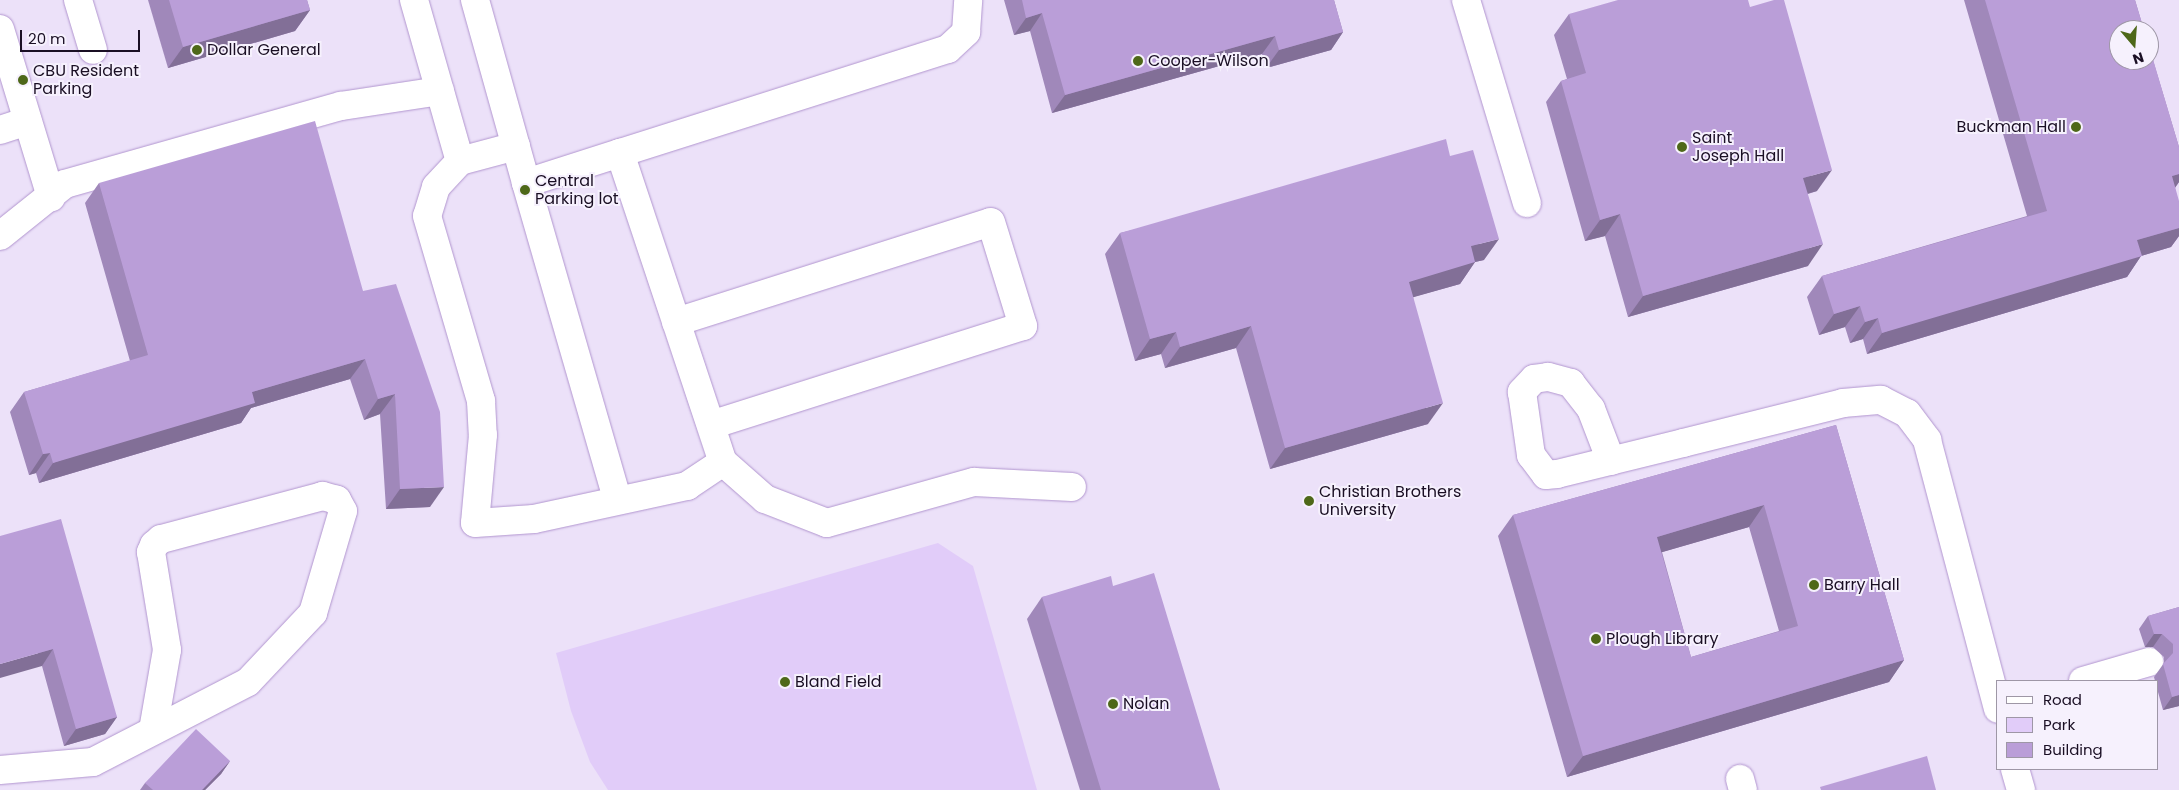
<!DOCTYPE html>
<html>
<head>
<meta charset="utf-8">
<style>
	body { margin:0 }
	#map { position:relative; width:2179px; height:790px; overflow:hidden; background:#ece1f9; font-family:Poppins,sans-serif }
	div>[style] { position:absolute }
	.green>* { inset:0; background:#e1ccf9 }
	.roads { filter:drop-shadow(0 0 1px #b195cf) drop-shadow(0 0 1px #b195cf) }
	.minor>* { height:28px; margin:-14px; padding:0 14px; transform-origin:14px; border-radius:14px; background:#fff }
	.wall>* { inset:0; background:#a088ba }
	.shaded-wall>* { inset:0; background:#826f97 }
	.building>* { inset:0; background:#ba9ed8 }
	.dots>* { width:14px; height:14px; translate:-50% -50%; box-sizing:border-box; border:2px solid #f6f1fd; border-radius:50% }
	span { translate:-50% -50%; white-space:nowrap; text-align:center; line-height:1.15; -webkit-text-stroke:4px #f6f1fd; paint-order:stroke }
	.poi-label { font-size:16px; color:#1a0f24 }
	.left { translate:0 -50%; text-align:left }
	.right { translate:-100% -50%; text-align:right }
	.legend { position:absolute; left:1996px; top:680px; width:162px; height:90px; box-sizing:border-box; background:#f6f1fd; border:1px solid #9e97a6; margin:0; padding:6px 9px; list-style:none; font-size:15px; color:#1a0f24 }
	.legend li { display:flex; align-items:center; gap:10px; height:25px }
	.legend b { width:25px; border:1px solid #9e97a6 }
	.north { position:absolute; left:2109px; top:20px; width:50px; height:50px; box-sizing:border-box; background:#f6f1fd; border:1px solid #9e97a6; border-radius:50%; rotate:162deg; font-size:14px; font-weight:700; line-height:20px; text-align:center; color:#1a0f24 }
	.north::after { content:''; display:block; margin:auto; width:18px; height:22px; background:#4e6819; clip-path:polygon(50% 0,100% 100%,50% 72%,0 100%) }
	.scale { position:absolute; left:20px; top:30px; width:120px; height:22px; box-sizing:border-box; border:2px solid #1a0f24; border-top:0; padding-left:6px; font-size:15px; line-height:18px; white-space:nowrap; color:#1a0f24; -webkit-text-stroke:4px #f6f1fd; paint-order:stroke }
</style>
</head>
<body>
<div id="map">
	<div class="green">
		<i style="clip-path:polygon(938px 543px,973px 566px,1037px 790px,608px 790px,590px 762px,571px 711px,556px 653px)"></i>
	</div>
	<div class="roads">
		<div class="minor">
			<i style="left:78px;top:0;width:52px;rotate:73.3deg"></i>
			<i style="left:414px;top:0;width:167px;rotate:74.1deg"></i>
			<i style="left:475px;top:0;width:190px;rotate:74.4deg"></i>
			<i style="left:526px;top:183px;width:99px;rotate:-17.7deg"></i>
			<i style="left:620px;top:153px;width:326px;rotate:71.6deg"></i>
			<i style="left:723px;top:462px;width:56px;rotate:41.4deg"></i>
			<i style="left:765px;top:499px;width:66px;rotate:21.2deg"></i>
			<i style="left:827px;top:523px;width:153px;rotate:-15.6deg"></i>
			<i style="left:974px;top:482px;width:98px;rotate:2.9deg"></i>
			<i style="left:1466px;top:0;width:212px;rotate:73.3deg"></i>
			<i style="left:0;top:29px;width:176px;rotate:73.1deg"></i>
			<i style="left:0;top:130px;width:29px;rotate:-18deg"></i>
			<i style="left:516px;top:146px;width:58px;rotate:165deg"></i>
			<i style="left:460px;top:161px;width:35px;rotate:133deg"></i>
			<i style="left:436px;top:187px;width:30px;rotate:107deg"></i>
			<i style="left:427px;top:216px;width:193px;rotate:73.7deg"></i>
			<i style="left:481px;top:401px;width:34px;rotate:87deg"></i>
			<i style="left:483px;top:435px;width:88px;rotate:95.2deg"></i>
			<i style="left:475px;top:523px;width:59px;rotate:-3.9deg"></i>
			<i style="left:534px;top:519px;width:157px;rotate:-12.2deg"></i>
			<i style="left:687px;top:486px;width:43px;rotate:-33.7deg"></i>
			<i style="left:620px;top:153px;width:344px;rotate:-17.6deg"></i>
			<i style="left:948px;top:49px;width:25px;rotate:-43deg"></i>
			<i style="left:966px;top:32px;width:32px;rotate:-86deg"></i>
			<i style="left:526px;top:183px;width:329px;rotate:73.9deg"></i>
			<i style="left:0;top:236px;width:83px;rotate:-38.7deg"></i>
			<i style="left:65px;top:184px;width:287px;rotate:-15.8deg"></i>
			<i style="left:341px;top:106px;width:100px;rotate:-8.6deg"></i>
			<i style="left:676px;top:322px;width:330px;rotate:-17.6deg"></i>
			<i style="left:991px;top:222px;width:109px;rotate:72.9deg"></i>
			<i style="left:1023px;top:326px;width:327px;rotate:162.4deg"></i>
			<i style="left:1611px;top:461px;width:56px;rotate:-111deg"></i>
			<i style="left:1591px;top:409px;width:33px;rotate:-128deg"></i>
			<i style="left:1571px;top:383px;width:24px;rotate:-165deg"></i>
			<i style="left:1548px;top:377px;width:14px;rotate:172deg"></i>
			<i style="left:1534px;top:379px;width:18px;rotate:133deg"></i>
			<i style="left:1522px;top:392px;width:64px;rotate:81.9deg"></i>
			<i style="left:1531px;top:455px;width:25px;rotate:53deg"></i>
			<i style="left:1546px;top:475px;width:11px;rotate:-5deg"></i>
			<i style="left:1557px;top:474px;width:130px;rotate:-13.8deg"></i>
			<i style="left:1683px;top:443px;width:165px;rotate:-14deg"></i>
			<i style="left:1843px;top:403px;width:38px;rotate:-5deg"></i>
			<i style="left:1881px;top:400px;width:29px;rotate:27deg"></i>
			<i style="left:1907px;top:413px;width:34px;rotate:53deg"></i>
			<i style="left:1927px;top:440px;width:278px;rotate:75.2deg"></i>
			<i style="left:2083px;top:681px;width:69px;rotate:-16.1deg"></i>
			<i style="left:2015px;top:769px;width:22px;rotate:74deg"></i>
			<i style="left:0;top:770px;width:93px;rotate:-4.9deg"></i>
			<i style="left:93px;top:762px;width:174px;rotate:-27.3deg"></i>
			<i style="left:248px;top:682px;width:95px;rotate:-46.7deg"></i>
			<i style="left:313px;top:613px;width:106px;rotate:-73.6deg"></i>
			<i style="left:343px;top:511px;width:13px;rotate:-119deg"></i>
			<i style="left:337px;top:500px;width:15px;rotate:-164deg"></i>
			<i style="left:323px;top:496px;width:168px;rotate:165.1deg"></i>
			<i style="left:161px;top:539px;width:9px;rotate:139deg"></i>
			<i style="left:154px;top:545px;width:8px;rotate:113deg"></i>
			<i style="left:151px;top:552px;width:99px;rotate:80.7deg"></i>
			<i style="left:167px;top:650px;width:81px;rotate:99.9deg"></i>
			<i style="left:1740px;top:779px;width:11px;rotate:75deg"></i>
		</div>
	</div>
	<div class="wall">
		<i style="clip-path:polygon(148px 0,307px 0,310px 10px,295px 31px,168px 68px)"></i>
		<i style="clip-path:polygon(1004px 0,1334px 0,1343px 32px,1331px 50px,1266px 68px,1262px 54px,1052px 113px,1030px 31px,1014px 35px)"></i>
		<i style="clip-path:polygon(1964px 0,2135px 0,2179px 147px,2179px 182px,2175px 188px,2179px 228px,2179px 236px,2171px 247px,2141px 256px,2127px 277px,1867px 354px,1863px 339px,1850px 343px,1845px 327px,1819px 335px,1807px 297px,1822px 276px,2027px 216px)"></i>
		<i style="clip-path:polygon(1750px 7px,1817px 191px,1808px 194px,1808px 266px,1628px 317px,1605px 236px,1585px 241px,1546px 102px,1561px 81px,1567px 79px,1554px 35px,1569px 14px)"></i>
		<i style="clip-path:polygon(1450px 156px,1484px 260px,1475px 262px,1460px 284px,1413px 297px,1428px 424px,1270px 469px,1236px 348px,1165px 368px,1161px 354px,1135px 361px,1105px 254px,1120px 233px)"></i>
		<i style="clip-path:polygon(99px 183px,363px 291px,430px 507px,386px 509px,380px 414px,364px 420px,350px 379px,251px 408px,241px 423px,39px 483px,36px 473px,29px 475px,10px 412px,24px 392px,130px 361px,85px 203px)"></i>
		<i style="clip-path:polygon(evenodd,1836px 425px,1904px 660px,1889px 682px,1567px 777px,1498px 536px,1513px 515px,1836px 425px,1749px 527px,1779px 631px,1691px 657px,1662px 552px,1749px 527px)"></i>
		<i style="clip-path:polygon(0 536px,117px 717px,105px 734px,64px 746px,42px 666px)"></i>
		<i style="clip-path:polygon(1113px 586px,1220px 790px,1080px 790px,1027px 619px,1042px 597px)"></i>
		<i style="clip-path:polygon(2179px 607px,2179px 706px,2163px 710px,2158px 692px,2158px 681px,2155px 681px,2154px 677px,2164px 663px,2164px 657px,2153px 647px,2145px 647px,2139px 629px,2148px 616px)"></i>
		<i style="clip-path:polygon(230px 761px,221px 774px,205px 790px,140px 790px,145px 783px)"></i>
	</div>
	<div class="shaded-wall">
		<i style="clip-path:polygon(310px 10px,295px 31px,168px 68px,183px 47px)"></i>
		<i style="clip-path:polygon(1042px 13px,1030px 31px,1014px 35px,1026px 18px)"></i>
		<i style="clip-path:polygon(1343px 32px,1331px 50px,1266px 68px,1279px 50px)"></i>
		<i style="clip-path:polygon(1275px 36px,1262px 54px,1052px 113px,1065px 95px)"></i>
		<i style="clip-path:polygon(1832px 170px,1817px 191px,1788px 199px,1803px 178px)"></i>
		<i style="clip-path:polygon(2179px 174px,2179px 182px,2171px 193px,2172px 176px)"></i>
		<i style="clip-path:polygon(1620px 214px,1605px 236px,1585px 241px,1600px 220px)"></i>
		<i style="clip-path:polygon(2179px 228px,2179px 236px,2171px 247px,2141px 256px,2127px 277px,1867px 354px,1882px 333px,2137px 240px)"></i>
		<i style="clip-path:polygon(1499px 239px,1484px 260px,1475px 262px,1460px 284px,1393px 303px,1409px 282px,1471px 246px)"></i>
		<i style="clip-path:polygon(1823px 244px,1808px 266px,1628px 317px,1643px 296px)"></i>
		<i style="clip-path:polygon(1860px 306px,1845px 327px,1819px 335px,1834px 314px)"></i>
		<i style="clip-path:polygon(1878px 318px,1863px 339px,1850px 343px,1865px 322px)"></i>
		<i style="clip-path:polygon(1251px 326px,1236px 348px,1165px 368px,1180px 347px)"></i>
		<i style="clip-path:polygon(1176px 332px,1161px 354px,1135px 361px,1150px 339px)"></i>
		<i style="clip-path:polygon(365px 359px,350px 379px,251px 408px,241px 423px,39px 483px,53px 463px,252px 392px)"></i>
		<i style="clip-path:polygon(395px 394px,380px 414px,364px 420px,378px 399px)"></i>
		<i style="clip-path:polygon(1443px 403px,1428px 424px,1270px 469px,1285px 448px)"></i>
		<i style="clip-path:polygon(50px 453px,36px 473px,29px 475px,43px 454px)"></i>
		<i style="clip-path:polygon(444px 487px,430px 507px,386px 509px,400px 489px)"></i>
		<i style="clip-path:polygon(1764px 505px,1749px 527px,1642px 558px,1657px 537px)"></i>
		<i style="clip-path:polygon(2154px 634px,2162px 634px,2153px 647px,2145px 647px)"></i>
		<i style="clip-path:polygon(53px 649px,42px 666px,0 678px,0 664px)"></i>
		<i style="clip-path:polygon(1904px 660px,1889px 682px,1567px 777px,1583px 756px)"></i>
		<i style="clip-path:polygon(2179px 695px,2179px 706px,2163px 710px,2172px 697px)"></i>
		<i style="clip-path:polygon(117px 717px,105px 734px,64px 746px,76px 729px)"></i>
		<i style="clip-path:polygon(230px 761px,221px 774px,205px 790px,202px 790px)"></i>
	</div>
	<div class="building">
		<i style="clip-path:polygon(169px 0,307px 0,310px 10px,183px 47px)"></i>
		<i style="clip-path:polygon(1022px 0,1334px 0,1343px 32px,1279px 50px,1275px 36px,1065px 95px,1042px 13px,1026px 18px)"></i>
		<i style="clip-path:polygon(1618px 0,1748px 0,1750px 7px,1774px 0,1784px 0,1832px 170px,1803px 178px,1823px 244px,1643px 296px,1620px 214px,1600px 220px,1561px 81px,1586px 73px,1569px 14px)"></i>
		<i style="clip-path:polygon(1985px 0,2135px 0,2144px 30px,2119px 30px,2119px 60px,2149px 60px,2149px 46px,2179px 147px,2179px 174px,2172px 176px,2179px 201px,2179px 228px,2137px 240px,2142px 256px,1882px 333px,1878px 318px,1865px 322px,1860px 306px,1834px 314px,1822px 276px,2047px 211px)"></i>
		<i style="clip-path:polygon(315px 121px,363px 291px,396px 284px,440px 412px,444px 487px,400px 489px,395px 394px,378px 399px,365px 359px,252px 392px,255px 403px,53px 463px,50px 453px,43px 454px,24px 392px,148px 355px,99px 183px)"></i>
		<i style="clip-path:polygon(1446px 139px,1450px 156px,1473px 150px,1499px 239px,1471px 246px,1475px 262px,1409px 282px,1443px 403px,1285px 448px,1251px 326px,1180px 347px,1176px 332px,1150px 339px,1120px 233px)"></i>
		<i style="clip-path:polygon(evenodd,1836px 425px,1904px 660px,1583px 756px,1513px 515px,1836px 425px,1764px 505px,1798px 626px,1691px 657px,1657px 537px,1764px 505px)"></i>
		<i style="clip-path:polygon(61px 519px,117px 717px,76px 729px,53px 649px,0 664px,0 536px)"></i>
		<i style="clip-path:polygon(1154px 573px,1220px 790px,1101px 790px,1042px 597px,1111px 576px,1113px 586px)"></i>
		<i style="clip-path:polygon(2179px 607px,2179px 695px,2172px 697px,2163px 664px,2173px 653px,2173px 644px,2162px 634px,2154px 634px,2148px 616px)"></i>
		<i style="clip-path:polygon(196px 729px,230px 761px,202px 790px,153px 790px,145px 783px)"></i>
		<i style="clip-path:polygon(1927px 756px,1936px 790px,1821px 790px,1820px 787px)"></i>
	</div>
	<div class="dots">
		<i style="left:197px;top:50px;background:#4e6819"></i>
		<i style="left:1138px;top:61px;background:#4e6819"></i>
		<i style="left:23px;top:80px;background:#4e6819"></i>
		<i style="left:2076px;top:127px;background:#4e6819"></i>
		<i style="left:1682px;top:147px;background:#4e6819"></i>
		<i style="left:525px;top:190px;background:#4e6819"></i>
		<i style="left:1309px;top:501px;background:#4e6819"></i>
		<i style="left:1814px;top:585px;background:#4e6819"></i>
		<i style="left:1596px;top:639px;background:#4e6819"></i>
		<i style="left:785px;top:682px;background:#4e6819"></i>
		<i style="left:1113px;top:704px;background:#4e6819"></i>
	</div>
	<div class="poi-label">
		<span class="left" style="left:207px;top:50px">Dollar General</span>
		<span class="left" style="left:1148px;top:61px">Cooper-Wilson</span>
		<span class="left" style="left:33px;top:80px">CBU Resident<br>Parking</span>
		<span class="right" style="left:2066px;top:127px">Buckman Hall</span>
		<span class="left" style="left:1692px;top:147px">Saint<br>Joseph Hall</span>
		<span class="left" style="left:535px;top:190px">Central<br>Parking lot</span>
		<span class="left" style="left:1319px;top:501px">Christian Brothers<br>University</span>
		<span class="left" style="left:1824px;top:585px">Barry Hall</span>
		<span class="left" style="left:1606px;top:639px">Plough Library</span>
		<span class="left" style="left:795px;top:682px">Bland Field</span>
		<span class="left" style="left:1123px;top:704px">Nolan</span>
	</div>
	<ul class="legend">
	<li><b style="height:6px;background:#fff"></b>Road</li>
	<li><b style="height:14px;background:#e1ccf9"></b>Park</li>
	<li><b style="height:14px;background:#ba9ed8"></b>Building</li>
	</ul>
	<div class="north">N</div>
	<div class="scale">20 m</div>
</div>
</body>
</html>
